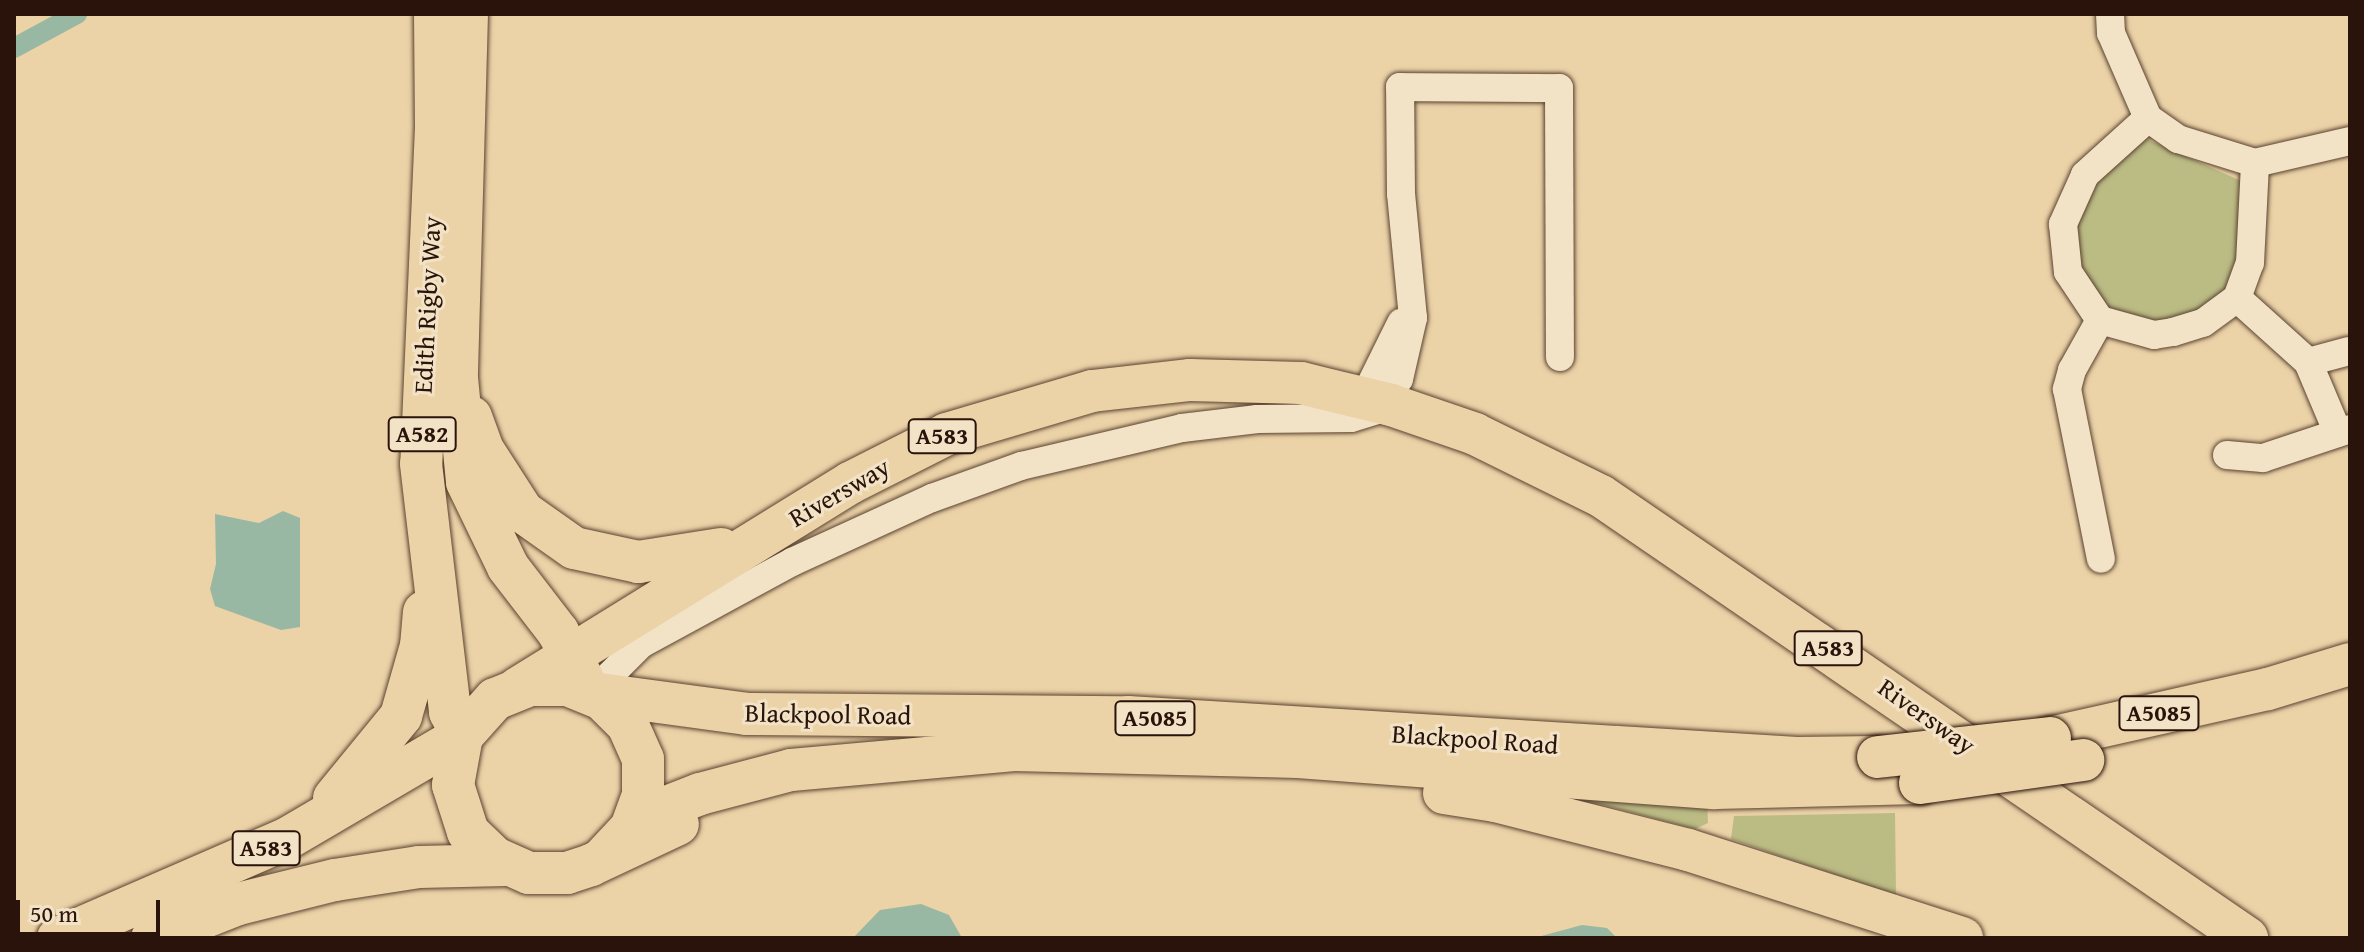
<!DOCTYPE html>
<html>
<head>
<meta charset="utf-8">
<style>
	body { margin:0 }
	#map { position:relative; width:2364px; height:952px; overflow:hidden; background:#ebd2a7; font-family:"Gentium Book Plus",serif }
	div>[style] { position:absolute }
	.green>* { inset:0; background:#bbbb84 }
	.water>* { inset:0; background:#99b8a3 }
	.canal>* { height:20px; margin:-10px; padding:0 10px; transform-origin:10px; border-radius:10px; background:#99b8a3 }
	.roads { filter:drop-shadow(0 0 2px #5a4331) drop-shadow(0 0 2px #5a4331) }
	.minor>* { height:28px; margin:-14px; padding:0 14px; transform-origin:14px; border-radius:14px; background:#f2e2c6 }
	.highway>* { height:42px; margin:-21px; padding:0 21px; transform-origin:21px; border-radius:21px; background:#ebd2a7 }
	.bridges { filter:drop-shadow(0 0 2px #29130a) drop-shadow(0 0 2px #29130a) }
	.highway-bridge>* { height:42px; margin:-21px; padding:0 21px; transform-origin:21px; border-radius:21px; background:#ebd2a7 }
	span { translate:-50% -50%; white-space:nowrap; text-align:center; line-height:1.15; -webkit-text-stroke:6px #f2e2c6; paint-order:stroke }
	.shield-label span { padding:2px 6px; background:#f2e2c6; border:2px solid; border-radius:6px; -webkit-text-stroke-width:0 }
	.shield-label { font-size:24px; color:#29130a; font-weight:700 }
	.street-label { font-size:26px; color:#29130a }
	.frame { position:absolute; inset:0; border:16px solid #29130a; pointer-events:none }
	.scale { position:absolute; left:16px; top:900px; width:144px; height:36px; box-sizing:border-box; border:4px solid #29130a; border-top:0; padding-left:10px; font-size:24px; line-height:28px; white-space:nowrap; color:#29130a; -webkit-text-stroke:6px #f2e2c6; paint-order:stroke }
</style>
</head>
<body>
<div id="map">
	<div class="green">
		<i style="clip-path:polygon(2144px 138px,2248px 184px,2243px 265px,2226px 298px,2179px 324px,2117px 316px,2089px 297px,2071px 245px,2082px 191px)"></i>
		<i style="clip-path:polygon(1531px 786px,1707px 799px,1708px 823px,1695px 829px)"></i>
		<i style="clip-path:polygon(1895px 813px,1896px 896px,1731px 839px,1734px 816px)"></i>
	</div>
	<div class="water">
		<i style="clip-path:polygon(283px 511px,300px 518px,300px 627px,281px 630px,215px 606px,210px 589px,216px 564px,215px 514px,259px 523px)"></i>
		<i style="clip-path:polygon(921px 904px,949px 915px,962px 938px,853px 938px,880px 910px)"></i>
		<i style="clip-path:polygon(1582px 925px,1607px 928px,1617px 938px,1534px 938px)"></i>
	</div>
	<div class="canal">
		<i style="left:14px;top:48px;width:72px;rotate:-28.4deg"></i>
	</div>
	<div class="roads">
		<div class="minor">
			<i style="left:2110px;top:14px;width:19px;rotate:87deg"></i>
			<i style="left:2111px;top:33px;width:93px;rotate:66.5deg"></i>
			<i style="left:2148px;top:118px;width:37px;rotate:35deg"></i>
			<i style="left:2178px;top:139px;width:81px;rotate:17.3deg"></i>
			<i style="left:2255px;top:163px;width:98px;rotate:-13deg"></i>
			<i style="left:2148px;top:118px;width:85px;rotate:137.9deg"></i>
			<i style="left:2085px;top:175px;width:54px;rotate:114.2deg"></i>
			<i style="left:2063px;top:224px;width:48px;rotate:84.1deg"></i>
			<i style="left:2068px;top:272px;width:58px;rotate:56.3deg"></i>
			<i style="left:2100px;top:320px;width:56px;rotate:15.5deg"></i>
			<i style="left:2154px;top:335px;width:19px;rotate:-9deg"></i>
			<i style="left:2173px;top:332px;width:31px;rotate:-17deg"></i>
			<i style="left:2203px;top:323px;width:42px;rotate:-36.3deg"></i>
			<i style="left:2237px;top:298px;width:37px;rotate:-70deg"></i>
			<i style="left:2250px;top:263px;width:100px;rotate:-87.1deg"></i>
			<i style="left:2237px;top:298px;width:96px;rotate:42deg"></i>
			<i style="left:2308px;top:362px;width:77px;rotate:67.1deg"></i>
			<i style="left:2100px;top:320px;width:57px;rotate:119.2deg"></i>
			<i style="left:2072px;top:370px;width:20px;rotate:105deg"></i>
			<i style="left:2067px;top:389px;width:173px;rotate:78.7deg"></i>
			<i style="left:2308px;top:362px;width:42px;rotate:-15deg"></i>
			<i style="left:1364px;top:398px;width:84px;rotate:-63.7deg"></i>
			<i style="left:2227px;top:455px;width:36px;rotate:5deg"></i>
			<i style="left:2263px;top:458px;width:92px;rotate:-18.4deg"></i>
			<i style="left:592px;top:693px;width:69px;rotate:-45deg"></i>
			<i style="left:641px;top:644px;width:172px;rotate:-28.5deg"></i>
			<i style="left:792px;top:562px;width:154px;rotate:-24.6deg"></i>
			<i style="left:932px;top:498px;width:95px;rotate:-19.8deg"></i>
			<i style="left:1021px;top:466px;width:165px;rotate:-13.3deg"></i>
			<i style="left:1182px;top:428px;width:76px;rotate:-6.8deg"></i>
			<i style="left:1257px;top:419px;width:94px;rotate:-0.6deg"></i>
			<i style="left:1351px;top:418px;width:27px;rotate:-17deg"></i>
			<i style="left:1377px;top:410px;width:38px;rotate:-55deg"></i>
			<i style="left:1399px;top:379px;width:63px;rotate:-77.1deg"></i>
			<i style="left:1413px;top:318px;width:125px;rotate:-95.5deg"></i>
			<i style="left:1401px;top:194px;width:107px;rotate:-90.5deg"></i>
			<i style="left:1400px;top:87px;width:159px;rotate:0.4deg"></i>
			<i style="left:1559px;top:88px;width:269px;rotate:89.8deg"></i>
		</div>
		<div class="highway">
			<i style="left:435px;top:14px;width:113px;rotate:89.5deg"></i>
			<i style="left:436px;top:127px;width:337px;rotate:92.5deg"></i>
			<i style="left:421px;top:464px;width:250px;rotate:83.3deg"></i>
			<i style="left:450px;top:712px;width:27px;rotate:63deg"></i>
			<i style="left:467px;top:14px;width:364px;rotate:91.6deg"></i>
			<i style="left:457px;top:378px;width:104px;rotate:84.5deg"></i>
			<i style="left:467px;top:482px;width:94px;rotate:64.2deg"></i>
			<i style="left:508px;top:567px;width:82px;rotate:52.4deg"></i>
			<i style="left:558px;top:632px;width:53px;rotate:62deg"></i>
			<i style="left:471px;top:417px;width:35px;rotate:70deg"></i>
			<i style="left:483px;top:450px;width:74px;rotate:57.2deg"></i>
			<i style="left:523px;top:512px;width:62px;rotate:35.2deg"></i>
			<i style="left:574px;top:548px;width:66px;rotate:12.3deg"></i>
			<i style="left:638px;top:562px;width:84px;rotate:-8.9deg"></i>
			<i style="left:518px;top:688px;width:390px;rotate:-31.7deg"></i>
			<i style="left:850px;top:483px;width:109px;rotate:-26.8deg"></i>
			<i style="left:947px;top:434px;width:151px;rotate:-16.5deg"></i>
			<i style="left:1092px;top:391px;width:99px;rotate:-6.4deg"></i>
			<i style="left:1190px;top:380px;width:111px;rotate:1.5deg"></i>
			<i style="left:1301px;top:383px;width:93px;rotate:13.7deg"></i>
			<i style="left:1391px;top:405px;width:89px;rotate:19deg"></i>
			<i style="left:1475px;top:434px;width:140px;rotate:26.2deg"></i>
			<i style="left:1601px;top:496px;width:783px;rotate:34.38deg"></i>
			<i style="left:592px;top:693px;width:156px;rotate:7.7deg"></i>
			<i style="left:747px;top:714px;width:381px;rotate:0.5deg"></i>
			<i style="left:1128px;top:717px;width:670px;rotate:3.51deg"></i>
			<i style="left:1797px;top:758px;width:81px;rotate:-0.7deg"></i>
			<i style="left:2050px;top:738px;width:223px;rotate:-12.7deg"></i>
			<i style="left:2268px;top:689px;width:86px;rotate:-17deg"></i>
			<i style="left:1444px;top:793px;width:52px;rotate:8.9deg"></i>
			<i style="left:1495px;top:801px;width:199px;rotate:14.2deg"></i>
			<i style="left:1688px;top:850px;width:288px;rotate:17.8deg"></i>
			<i style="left:334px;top:798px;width:106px;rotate:-50.7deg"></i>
			<i style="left:401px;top:716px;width:73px;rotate:-74.1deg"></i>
			<i style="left:421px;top:646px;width:34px;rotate:-85deg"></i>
			<i style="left:636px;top:819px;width:69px;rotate:-21.3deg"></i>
			<i style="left:700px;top:794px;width:94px;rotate:-14.8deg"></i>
			<i style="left:791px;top:770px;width:224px;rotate:-5.1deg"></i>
			<i style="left:1014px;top:750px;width:284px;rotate:1.4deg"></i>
			<i style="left:1298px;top:757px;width:418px;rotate:4.3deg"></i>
			<i style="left:1715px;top:788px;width:205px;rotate:-1.4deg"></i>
			<i style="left:602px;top:859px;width:42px;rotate:-46.9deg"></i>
			<i style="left:631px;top:828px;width:35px;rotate:-70deg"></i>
			<i style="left:643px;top:795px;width:36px;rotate:-90deg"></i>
			<i style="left:643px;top:759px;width:37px;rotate:-114deg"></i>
			<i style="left:628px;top:725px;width:37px;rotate:-135deg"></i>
			<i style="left:602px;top:699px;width:37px;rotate:-158deg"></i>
			<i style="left:568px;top:685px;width:38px;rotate:180deg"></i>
			<i style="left:530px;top:685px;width:38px;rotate:158deg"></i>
			<i style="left:495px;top:699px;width:50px;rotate:131.7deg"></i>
			<i style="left:462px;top:736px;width:50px;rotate:100.4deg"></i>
			<i style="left:453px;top:785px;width:49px;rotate:72.3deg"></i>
			<i style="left:468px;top:832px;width:37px;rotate:44deg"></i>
			<i style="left:495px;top:858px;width:37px;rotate:24deg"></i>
			<i style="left:529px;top:873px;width:38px"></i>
			<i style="left:567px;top:873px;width:25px;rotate:-18deg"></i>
			<i style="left:591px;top:865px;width:96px;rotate:-25.2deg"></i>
			<i style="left:58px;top:938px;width:251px;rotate:-23.5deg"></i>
			<i style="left:288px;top:838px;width:202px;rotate:-30.4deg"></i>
			<i style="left:152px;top:938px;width:92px;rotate:-21.6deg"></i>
			<i style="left:238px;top:904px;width:100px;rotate:-13.9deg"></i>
			<i style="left:335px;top:880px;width:85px;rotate:-8.8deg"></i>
			<i style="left:419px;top:867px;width:87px;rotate:-1.3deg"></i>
		</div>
	</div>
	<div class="bridges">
		<div class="highway-bridge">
			<i style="left:1878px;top:757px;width:173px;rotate:-6.3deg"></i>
			<i style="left:1920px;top:783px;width:165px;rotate:-8deg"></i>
		</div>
	</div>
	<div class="shield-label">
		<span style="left:422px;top:434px">A582</span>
		<span style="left:942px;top:436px">A583</span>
		<span style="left:1828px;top:648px">A583</span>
		<span style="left:2159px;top:713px">A5085</span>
		<span style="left:1155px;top:718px">A5085</span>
		<span style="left:266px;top:848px">A583</span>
	</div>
	<div class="street-label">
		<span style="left:427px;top:305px;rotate:-87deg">Edith Rigby Way</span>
		<span style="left:839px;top:492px;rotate:-30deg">Riversway</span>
		<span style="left:828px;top:714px;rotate:1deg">Blackpool Road</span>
		<span style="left:1927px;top:716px;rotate:35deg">Riversway</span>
		<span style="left:1475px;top:739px;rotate:4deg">Blackpool Road</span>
	</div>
	<div class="frame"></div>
	<div class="scale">50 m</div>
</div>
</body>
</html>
